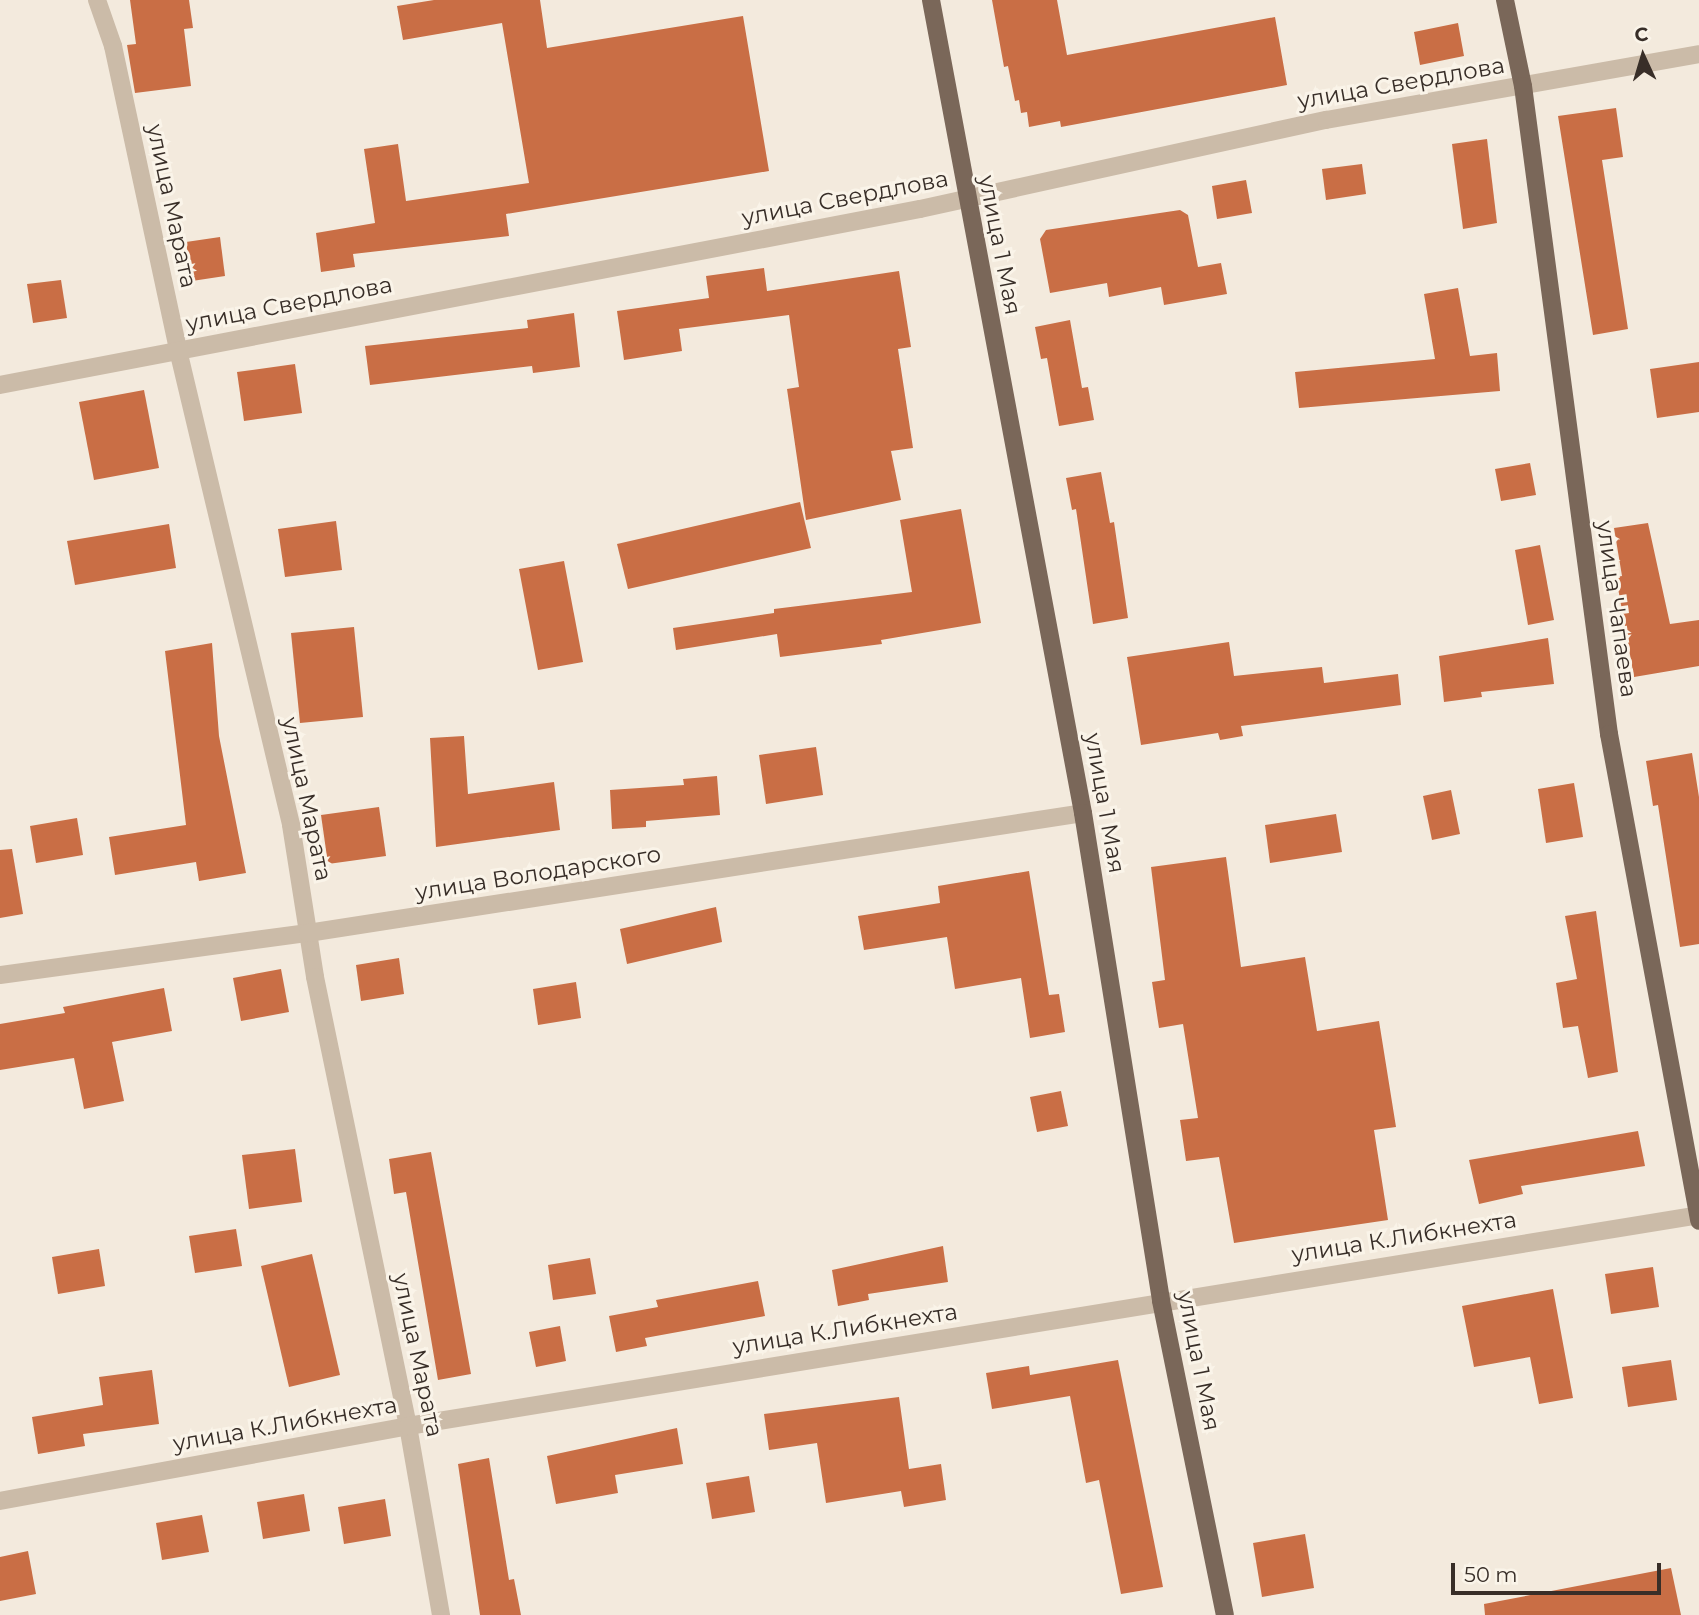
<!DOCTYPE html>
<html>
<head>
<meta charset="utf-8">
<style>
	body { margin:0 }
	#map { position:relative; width:1699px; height:1615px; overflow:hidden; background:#f3eadd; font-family:Montserrat,sans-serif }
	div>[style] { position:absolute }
	.building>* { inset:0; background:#c96e45 }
	.minor>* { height:18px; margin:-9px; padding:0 9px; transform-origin:9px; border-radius:9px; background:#cbbba8 }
	.major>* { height:18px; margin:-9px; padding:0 9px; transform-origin:9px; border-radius:9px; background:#7a6759 }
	span { translate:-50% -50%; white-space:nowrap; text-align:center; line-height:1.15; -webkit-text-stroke:6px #faf4e9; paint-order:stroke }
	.street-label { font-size:23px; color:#382e28 }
	.north { position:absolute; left:1608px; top:21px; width:70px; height:70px; -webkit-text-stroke:5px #faf4e9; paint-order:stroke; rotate:356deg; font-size:19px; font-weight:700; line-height:28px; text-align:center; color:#382e28 }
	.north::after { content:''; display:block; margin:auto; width:24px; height:32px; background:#382e28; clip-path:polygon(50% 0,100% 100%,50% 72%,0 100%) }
	.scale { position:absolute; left:1451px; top:1563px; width:210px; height:32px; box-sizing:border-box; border:4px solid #382e28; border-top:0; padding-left:9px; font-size:21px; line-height:24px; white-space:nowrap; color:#382e28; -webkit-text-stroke:5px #faf4e9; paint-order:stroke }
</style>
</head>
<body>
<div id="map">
	<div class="building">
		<i style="clip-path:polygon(130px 0,189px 0,193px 28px,184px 29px,191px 86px,135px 93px,127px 45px,136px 44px)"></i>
		<i style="clip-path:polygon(434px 0,540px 0,547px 48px,743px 16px,769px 171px,506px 214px,509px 236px,353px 254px,355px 267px,321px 272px,316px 233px,375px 223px,364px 149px,398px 144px,406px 201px,529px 183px,502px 23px,403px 40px,397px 6px)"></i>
		<i style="clip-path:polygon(992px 0,1057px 0,1067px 55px,1275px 17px,1287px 85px,1061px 127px,1060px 121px,1029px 127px,1027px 112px,1021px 113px,1019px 100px,1015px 101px,1008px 66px,1004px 67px)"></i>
		<i style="clip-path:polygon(1458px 23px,1464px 56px,1420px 65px,1414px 32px)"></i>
		<i style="clip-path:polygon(1616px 108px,1623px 157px,1602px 160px,1628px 329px,1593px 335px,1558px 116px)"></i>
		<i style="clip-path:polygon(1487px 139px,1497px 223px,1463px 229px,1452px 144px)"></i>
		<i style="clip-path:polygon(1362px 164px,1366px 194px,1326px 200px,1322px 169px)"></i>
		<i style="clip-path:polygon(1246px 180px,1252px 213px,1217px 219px,1212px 186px)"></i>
		<i style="clip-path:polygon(1180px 210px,1188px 215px,1198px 267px,1221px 263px,1227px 294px,1164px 305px,1161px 287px,1109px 297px,1107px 283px,1050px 293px,1040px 239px,1046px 230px)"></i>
		<i style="clip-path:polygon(220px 237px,225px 276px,192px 281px,186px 242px)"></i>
		<i style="clip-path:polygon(764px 268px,767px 291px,899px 271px,911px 347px,898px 349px,913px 448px,891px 451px,901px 500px,806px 520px,787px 389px,799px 387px,789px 315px,679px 329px,682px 351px,624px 360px,617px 311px,709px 298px,706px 276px)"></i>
		<i style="clip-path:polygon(61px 280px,67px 318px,33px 323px,27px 284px)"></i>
		<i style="clip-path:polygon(1458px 288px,1470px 356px,1497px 353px,1500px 391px,1299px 408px,1295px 372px,1435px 359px,1424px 294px)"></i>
		<i style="clip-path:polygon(574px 313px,580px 367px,533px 373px,532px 366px,370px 385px,365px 346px,528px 328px,527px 320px)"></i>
		<i style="clip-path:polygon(1070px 320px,1082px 388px,1088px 387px,1094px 420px,1059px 426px,1047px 358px,1041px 359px,1035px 327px)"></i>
		<i style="clip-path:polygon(1699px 362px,1699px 412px,1657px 418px,1650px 369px)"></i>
		<i style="clip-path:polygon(295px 364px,302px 413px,244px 421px,237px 372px)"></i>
		<i style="clip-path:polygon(144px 390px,159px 468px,94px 480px,79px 402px)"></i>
		<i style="clip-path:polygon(1530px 463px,1536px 495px,1501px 501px,1495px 469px)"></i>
		<i style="clip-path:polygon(1101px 472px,1110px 523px,1114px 522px,1128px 618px,1093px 624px,1076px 509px,1072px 510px,1066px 478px)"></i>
		<i style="clip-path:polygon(800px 502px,811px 548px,628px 589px,617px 544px)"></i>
		<i style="clip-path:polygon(961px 509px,981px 623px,881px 640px,882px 644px,780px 657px,777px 634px,676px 650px,673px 628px,774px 613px,774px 609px,912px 592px,900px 520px)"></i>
		<i style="clip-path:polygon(336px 521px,342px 570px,285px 577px,278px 529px)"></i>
		<i style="clip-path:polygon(1648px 523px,1670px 624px,1699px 620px,1699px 666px,1634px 677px,1616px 577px,1622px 576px,1614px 528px)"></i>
		<i style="clip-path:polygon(169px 524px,176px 568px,75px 585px,67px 541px)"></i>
		<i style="clip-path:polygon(1540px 545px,1554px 620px,1528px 625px,1515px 550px)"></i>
		<i style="clip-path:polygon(564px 561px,583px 662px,538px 670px,519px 569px)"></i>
		<i style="clip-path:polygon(354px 627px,363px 717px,300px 723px,291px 633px)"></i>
		<i style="clip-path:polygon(1548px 638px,1554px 684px,1481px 692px,1482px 697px,1444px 702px,1439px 656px)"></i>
		<i style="clip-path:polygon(1229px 642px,1234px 676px,1322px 667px,1324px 683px,1398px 674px,1401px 705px,1241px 726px,1243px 736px,1220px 740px,1218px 733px,1141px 745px,1127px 657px)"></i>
		<i style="clip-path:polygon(212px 643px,219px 736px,246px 873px,199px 881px,196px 862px,115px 875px,109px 837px,186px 825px,165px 651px)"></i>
		<i style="clip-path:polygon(464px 736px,468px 794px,554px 782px,560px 830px,436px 847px,430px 738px)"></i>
		<i style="clip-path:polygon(816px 747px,823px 795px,766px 804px,759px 755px)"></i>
		<i style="clip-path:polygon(1692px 753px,1699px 797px,1699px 944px,1680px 947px,1658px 805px,1653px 806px,1646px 761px)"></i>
		<i style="clip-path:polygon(717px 776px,720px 815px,646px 821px,646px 827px,612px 829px,610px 790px,684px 785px,683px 779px)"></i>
		<i style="clip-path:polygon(1574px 783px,1583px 837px,1546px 843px,1538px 789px)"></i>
		<i style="clip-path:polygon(1451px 790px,1460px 834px,1432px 840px,1423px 796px)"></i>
		<i style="clip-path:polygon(379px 807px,386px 856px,328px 864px,321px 815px)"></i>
		<i style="clip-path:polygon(1336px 814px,1342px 852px,1270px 863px,1265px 825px)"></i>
		<i style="clip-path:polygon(77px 818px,83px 855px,36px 863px,30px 826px)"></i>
		<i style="clip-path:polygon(12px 849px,23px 914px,0 918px,0 850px)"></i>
		<i style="clip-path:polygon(1226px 857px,1241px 967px,1305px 957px,1317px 1031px,1379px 1021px,1396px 1127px,1374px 1130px,1388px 1220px,1234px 1243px,1219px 1157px,1186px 1161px,1180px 1120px,1198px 1118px,1183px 1024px,1159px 1028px,1152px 982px,1165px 980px,1151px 867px)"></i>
		<i style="clip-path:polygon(1029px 871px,1049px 995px,1059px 994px,1065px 1032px,1030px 1038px,1021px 978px,955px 989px,947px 937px,864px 950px,858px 916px,940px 903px,938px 886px)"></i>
		<i style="clip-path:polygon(716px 907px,722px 942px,627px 964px,620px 929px)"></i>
		<i style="clip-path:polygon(1596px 911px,1618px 1072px,1588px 1078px,1578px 1026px,1563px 1028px,1556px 983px,1577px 979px,1565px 916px)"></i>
		<i style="clip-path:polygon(399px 958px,404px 994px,361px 1001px,356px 965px)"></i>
		<i style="clip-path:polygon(281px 969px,289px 1012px,241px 1021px,233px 978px)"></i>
		<i style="clip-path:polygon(576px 982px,581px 1018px,538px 1025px,533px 989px)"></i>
		<i style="clip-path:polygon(164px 988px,172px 1031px,112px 1042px,124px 1101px,84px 1109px,74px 1058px,0 1070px,0 1024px,65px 1013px,63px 1007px)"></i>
		<i style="clip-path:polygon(1061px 1091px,1068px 1126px,1037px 1132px,1030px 1097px)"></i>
		<i style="clip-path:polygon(1638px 1131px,1645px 1166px,1521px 1186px,1523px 1194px,1479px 1204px,1469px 1160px)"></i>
		<i style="clip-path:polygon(295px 1149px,302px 1202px,249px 1209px,242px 1155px)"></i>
		<i style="clip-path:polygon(431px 1152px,471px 1374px,438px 1380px,406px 1192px,394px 1194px,389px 1159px)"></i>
		<i style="clip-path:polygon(236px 1229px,242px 1266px,195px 1273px,189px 1236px)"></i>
		<i style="clip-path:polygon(943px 1246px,948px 1282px,868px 1294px,869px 1300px,838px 1306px,832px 1270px)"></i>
		<i style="clip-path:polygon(99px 1249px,105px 1286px,58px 1294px,52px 1257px)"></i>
		<i style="clip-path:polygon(312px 1254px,340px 1375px,289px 1387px,261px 1266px)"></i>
		<i style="clip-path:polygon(590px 1258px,596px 1294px,553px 1300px,548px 1265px)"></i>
		<i style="clip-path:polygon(1653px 1267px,1659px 1307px,1611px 1314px,1605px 1274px)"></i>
		<i style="clip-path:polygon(758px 1281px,765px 1316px,645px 1338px,647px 1346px,616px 1352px,609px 1316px,658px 1307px,656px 1300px)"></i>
		<i style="clip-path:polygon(1553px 1289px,1573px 1398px,1539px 1404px,1530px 1357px,1474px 1367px,1462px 1306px)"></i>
		<i style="clip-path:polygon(560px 1326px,566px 1361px,536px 1367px,529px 1332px)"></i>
		<i style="clip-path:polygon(1118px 1360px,1163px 1587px,1121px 1594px,1099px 1480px,1086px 1483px,1070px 1396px,992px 1409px,986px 1373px,1029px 1366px,1030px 1375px)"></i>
		<i style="clip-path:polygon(1671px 1360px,1677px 1400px,1628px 1407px,1622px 1367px)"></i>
		<i style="clip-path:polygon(152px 1370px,159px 1424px,83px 1434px,85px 1446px,38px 1454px,32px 1417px,103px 1405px,99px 1377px)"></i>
		<i style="clip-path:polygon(899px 1397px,909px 1469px,941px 1464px,946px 1500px,904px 1507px,901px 1491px,826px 1503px,817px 1443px,769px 1450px,764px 1414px)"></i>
		<i style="clip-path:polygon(677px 1428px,683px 1464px,615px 1475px,618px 1493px,556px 1504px,547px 1456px)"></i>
		<i style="clip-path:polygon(489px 1458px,509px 1580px,514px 1579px,521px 1615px,480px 1615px,458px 1464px)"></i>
		<i style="clip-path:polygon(749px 1476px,755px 1512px,712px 1519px,706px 1483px)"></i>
		<i style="clip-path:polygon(304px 1494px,310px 1531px,263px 1539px,257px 1502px)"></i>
		<i style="clip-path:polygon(385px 1499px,391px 1536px,344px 1544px,338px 1507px)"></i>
		<i style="clip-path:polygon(202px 1515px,209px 1552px,162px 1560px,156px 1523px)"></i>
		<i style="clip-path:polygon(1305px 1534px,1314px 1588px,1262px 1597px,1253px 1543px)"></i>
		<i style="clip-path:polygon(28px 1551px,36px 1594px,0 1601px,0 1557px)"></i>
		<i style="clip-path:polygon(1671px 1568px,1681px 1615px,1485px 1615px,1484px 1604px)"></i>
	</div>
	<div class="minor">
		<i style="left:97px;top:0;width:49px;rotate:70.8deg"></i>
		<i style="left:113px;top:46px;width:311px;rotate:77.9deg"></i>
		<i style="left:178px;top:350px;width:488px;rotate:76.6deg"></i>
		<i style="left:291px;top:825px;width:154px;rotate:81deg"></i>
		<i style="left:315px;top:977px;width:459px;rotate:78.3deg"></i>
		<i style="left:408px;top:1426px;width:192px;rotate:80.1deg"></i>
		<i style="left:0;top:385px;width:937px;rotate:-10.83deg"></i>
		<i style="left:920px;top:209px;width:416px;rotate:-12.4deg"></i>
		<i style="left:1326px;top:120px;width:379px;rotate:-10deg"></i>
		<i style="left:0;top:975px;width:311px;rotate:-7.8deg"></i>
		<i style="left:308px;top:933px;width:784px;rotate:-8.8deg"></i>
		<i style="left:0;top:1501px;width:415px;rotate:-10.4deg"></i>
		<i style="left:408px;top:1426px;width:1308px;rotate:-9.28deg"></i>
	</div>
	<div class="major">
		<i style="left:931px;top:0;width:827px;rotate:79.41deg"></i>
		<i style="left:1083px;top:813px;width:494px;rotate:80.9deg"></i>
		<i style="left:1161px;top:1301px;width:320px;rotate:78.5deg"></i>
		<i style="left:1505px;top:0;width:88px;rotate:78.2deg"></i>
		<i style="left:1523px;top:86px;width:654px;rotate:82.44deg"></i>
		<i style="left:1609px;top:734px;width:495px;rotate:79.5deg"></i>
	</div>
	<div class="street-label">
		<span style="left:1401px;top:83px;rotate:-10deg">улица Свердлова</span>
		<span style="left:845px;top:198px;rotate:-11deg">улица Свердлова</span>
		<span style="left:172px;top:206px;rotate:78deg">улица Марата</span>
		<span style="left:1000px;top:245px;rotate:79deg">улица 1 Мая</span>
		<span style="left:289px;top:304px;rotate:-11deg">улица Свердлова</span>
		<span style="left:1617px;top:609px;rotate:82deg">улица Чапаева</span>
		<span style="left:307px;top:799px;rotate:78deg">улица Марата</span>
		<span style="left:1105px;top:803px;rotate:80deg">улица 1 Мая</span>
		<span style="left:538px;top:873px;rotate:-9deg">улица Володарского</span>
		<span style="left:1404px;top:1237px;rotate:-9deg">улица К.Либкнехта</span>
		<span style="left:845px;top:1329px;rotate:-9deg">улица К.Либкнехта</span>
		<span style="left:418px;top:1355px;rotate:78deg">улица Марата</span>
		<span style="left:1199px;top:1361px;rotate:79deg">улица 1 Мая</span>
		<span style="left:285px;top:1424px;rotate:-10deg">улица К.Либкнехта</span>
	</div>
	<div class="north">С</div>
	<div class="scale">50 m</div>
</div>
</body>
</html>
